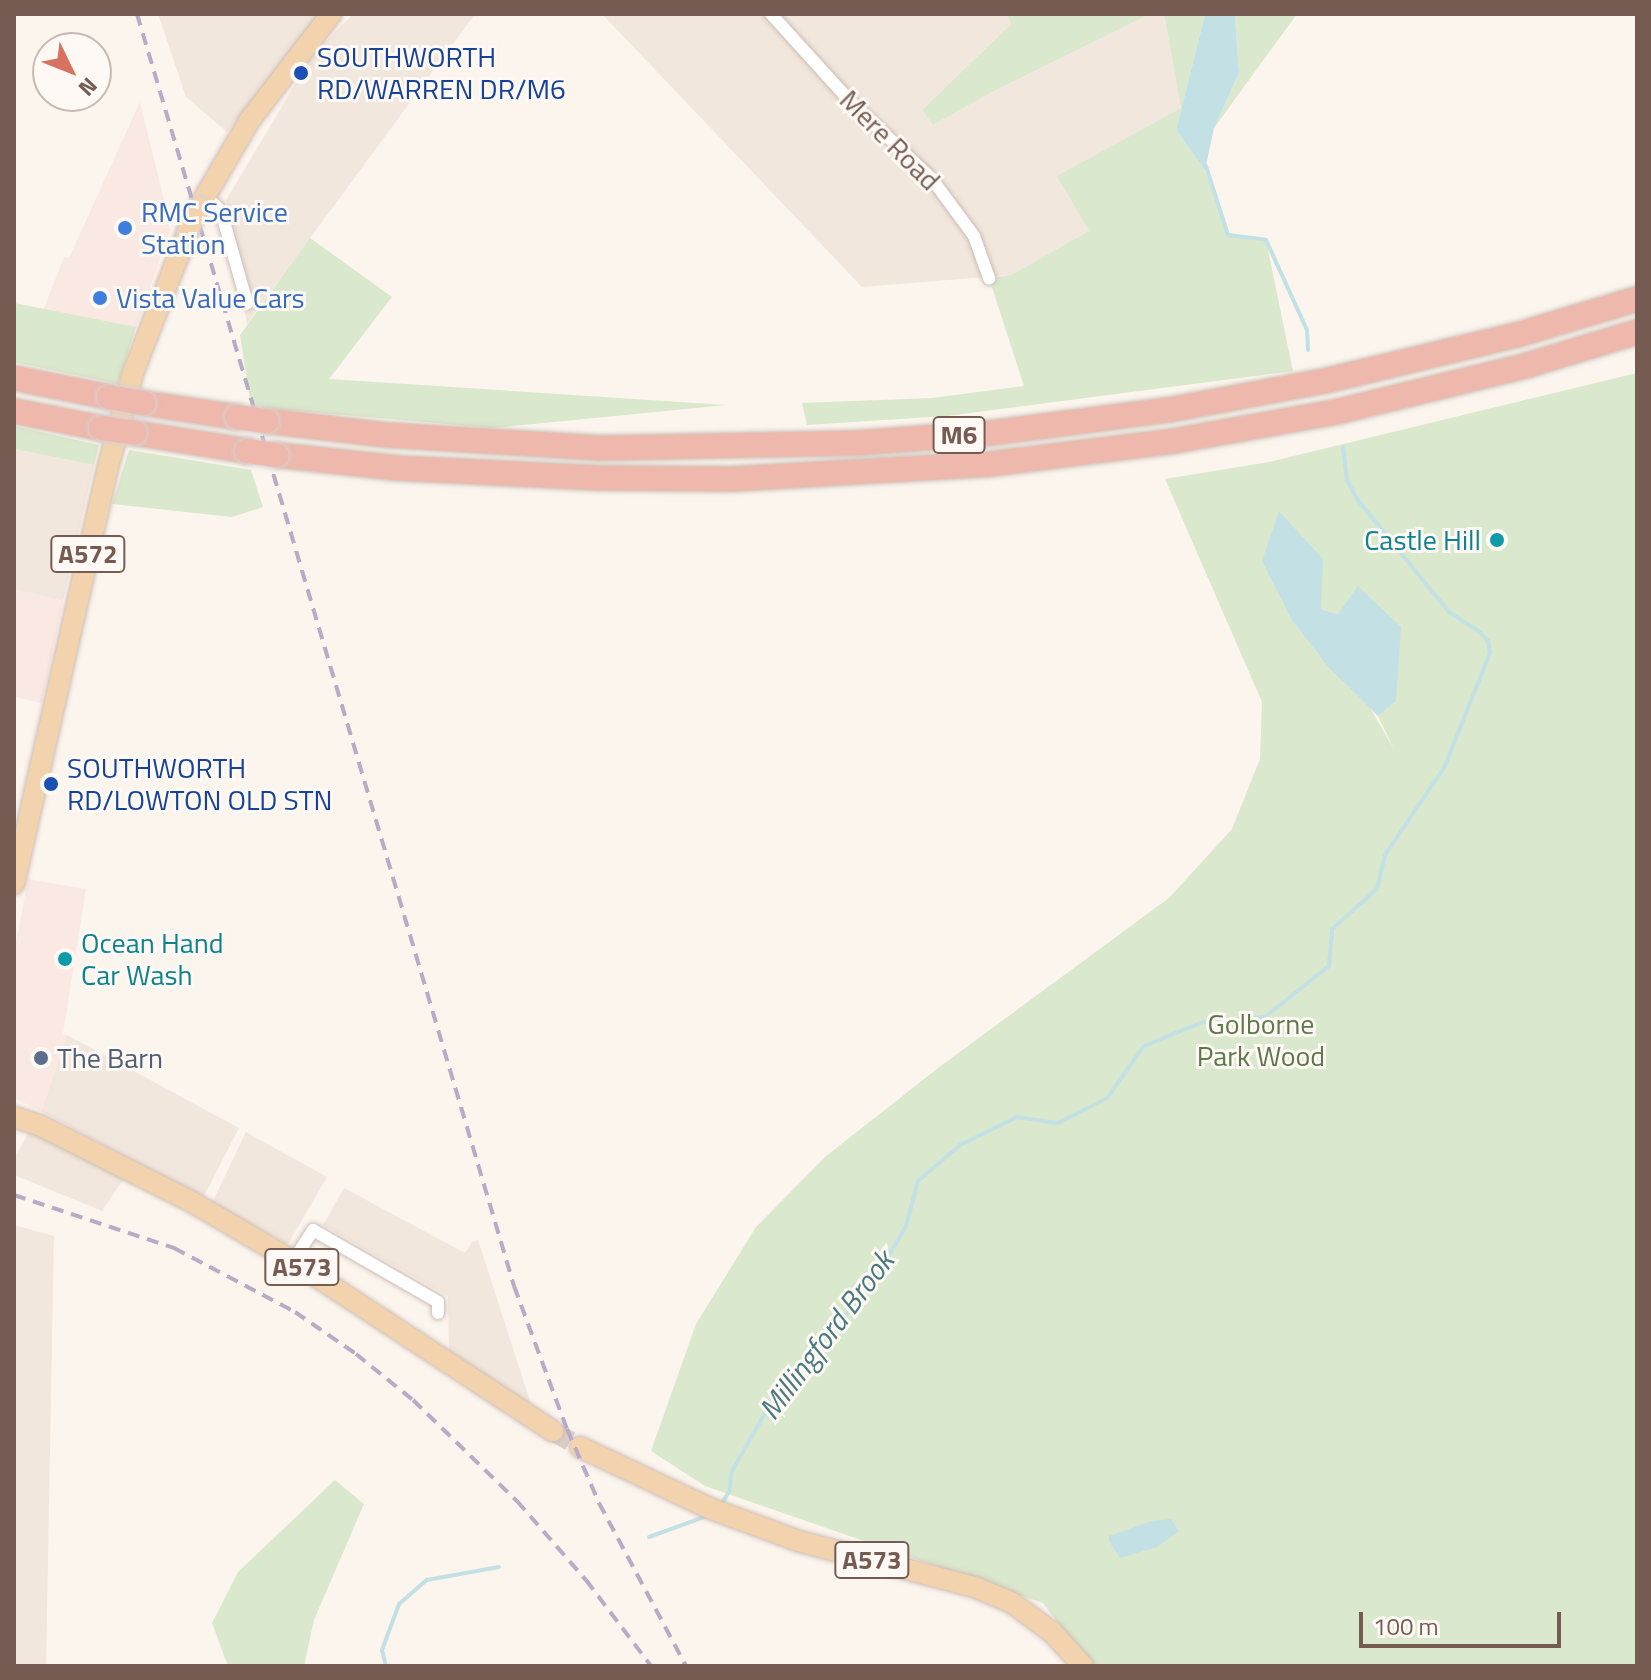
<!DOCTYPE html>
<html>
<head>
<meta charset="utf-8">
<style>
	body { margin:0 }
	#map { position:relative; width:1651px; height:1680px; overflow:hidden; background:#fbf5ee; font-family:"Titillium Web",sans-serif }
	div>[style] { position:absolute }
	.residential>* { inset:0; background:#f2e7dd }
	.commercial>* { inset:0; background:#fae8e3 }
	.green>* { inset:0; background:#dae8cd }
	.water>* { inset:0; background:#c3e1e4 }
	.stream>* { height:4px; margin:-2px; padding:0 2px; transform-origin:2px; border-radius:2px; background:#c3e1e4 }
	.primary-tunnel>* { height:20px; margin-top:-10px; transform-origin:0; background:repeating-linear-gradient(90deg,#dacec7 0 20px,transparent 0 30px) }
	.roads { filter:drop-shadow(0 0 2px #cdbdb4) drop-shadow(0 0 2px #cdbdb4) }
	.street>* { height:12px; margin:-6px; padding:0 6px; transform-origin:6px; border-radius:6px; background:#fff }
	.primary>* { height:20px; margin:-10px; padding:0 10px; transform-origin:10px; border-radius:10px; background:#f2d3ae }
	.highway>* { height:24px; margin:-12px; padding:0 12px; transform-origin:12px; border-radius:12px; background:#eeb8ac }
	.rail>* { height:4px; margin-top:-2px; transform-origin:0; background:repeating-linear-gradient(90deg,#b7abc5 0 12px,transparent 0 20px) }
	.bridges { filter:drop-shadow(0 0 2px #d8d1cf) drop-shadow(0 0 2px #d8d1cf) }
	.primary-bridge>* { height:20px; margin:-10px; padding:0 10px; transform-origin:10px; border-radius:10px; background:#f2d3ae }
	.highway-bridge>* { height:24px; margin:-12px; padding:0 12px; transform-origin:12px; border-radius:12px; background:#eeb8ac }
	.dots>* { width:22px; height:22px; translate:-50% -50%; box-sizing:border-box; border:4px solid #fef9f4; border-radius:50% }
	span { translate:-50% -50%; white-space:nowrap; text-align:center; line-height:1.15; -webkit-text-stroke:6px #fef9f4; paint-order:stroke }
	.shield-label span { padding:2px 6px; background:#fef9f4; border:2px solid; border-radius:6px; -webkit-text-stroke-width:0 }
	.shield-label { font-size:26px; color:#755b52; font-weight:700 }
	.transit-label { font-size:28px; color:#164399 }
	.left { translate:0 -50%; text-align:left }
	.street-label { font-size:28px; color:#755b52 }
	.shop-label { font-size:28px; color:#366cbe }
	.culture-label { font-size:28px; color:#0d838f }
	.right { translate:-100% -50%; text-align:right }
	.park-label { font-size:28px; color:#5d794b }
	.service-label { font-size:28px; color:#4e5e75 }
	.water-label { font-size:30px; color:#4a7a7f; font-style:italic }
	.frame { position:absolute; inset:0; border:16px solid #755b52; pointer-events:none }
	.north { position:absolute; left:32px; top:32px; width:80px; height:80px; box-sizing:border-box; background:#fef9f4; border:2px solid #c7bab3; border-radius:50%; rotate:133deg; font-size:22px; font-weight:700; line-height:32px; text-align:center; color:#755b52 }
	.north::after { content:''; display:block; margin:auto; width:28px; height:36px; background:#d77261; clip-path:polygon(50% 0,100% 100%,50% 72%,0 100%) }
	.scale { position:absolute; left:1359px; top:1612px; width:202px; height:36px; box-sizing:border-box; border:4px solid #755b52; border-top:0; padding-left:10px; font-size:24px; line-height:28px; white-space:nowrap; color:#755b52; -webkit-text-stroke:6px #fef9f4; paint-order:stroke }
</style>
</head>
<body>
<div id="map">
	<div class="residential">
		<i style="clip-path:polygon(158px 14px,321px 14px,227px 132px,186px 97px)"></i>
		<i style="clip-path:polygon(353px 14px,475px 14px,247px 324px,226px 200px,312px 56px)"></i>
		<i style="clip-path:polygon(602px 14px,1007px 14px,1011px 24px,922px 110px,933px 125px,996px 90px,1150px 14px,1164px 14px,1181px 108px,1058px 176px,1089px 231px,1011px 275px,862px 287px)"></i>
		<i style="clip-path:polygon(14px 449px,94px 465px,63px 601px,14px 589px)"></i>
		<i style="clip-path:polygon(67px 1035px,239px 1128px,203px 1198px,41px 1111px)"></i>
		<i style="clip-path:polygon(31px 1129px,125px 1177px,102px 1211px,14px 1175px,14px 1158px)"></i>
		<i style="clip-path:polygon(246px 1132px,327px 1177px,288px 1244px,212px 1203px)"></i>
		<i style="clip-path:polygon(344px 1188px,465px 1253px,472px 1242px,478px 1240px,531px 1404px,449px 1355px,448px 1296px,323px 1225px)"></i>
		<i style="clip-path:polygon(14px 1225px,54px 1236px,46px 1666px,14px 1666px)"></i>
	</div>
	<div class="commercial">
		<i style="clip-path:polygon(140px 102px,167px 212px,174px 219px,136px 327px,43px 311px,64px 257px,69px 258px)"></i>
		<i style="clip-path:polygon(14px 589px,63px 601px,42px 703px,14px 697px)"></i>
		<i style="clip-path:polygon(28px 879px,86px 889px,63px 1034px,67px 1035px,41px 1111px,14px 1098px,14px 954px)"></i>
	</div>
	<div class="green">
		<i style="clip-path:polygon(1007px 14px,1150px 14px,996px 90px,933px 125px,922px 110px,1011px 24px)"></i>
		<i style="clip-path:polygon(1164px 14px,1205px 14px,1176px 130px,1205px 170px,1228px 235px,1266px 240px,1293px 371px,947px 416px,807px 425px,802px 403px,932px 398px,1024px 386px,989px 278px,1011px 275px,1089px 231px,1057px 176px,1181px 108px)"></i>
		<i style="clip-path:polygon(1235px 14px,1297px 14px,1214px 128px,1239px 73px)"></i>
		<i style="clip-path:polygon(310px 238px,392px 297px,329px 379px,726px 405px,493px 428px,251px 407px,240px 335px)"></i>
		<i style="clip-path:polygon(14px 303px,136px 327px,118px 384px,14px 362px)"></i>
		<i style="clip-path:polygon(evenodd,1637px 373px,1637px 1666px,1090px 1666px,1043px 1603px,705px 1486px,651px 1451px,696px 1324px,756px 1227px,825px 1157px,938px 1068px,1169px 898px,1232px 829px,1260px 759px,1262px 702px,1165px 479px,1269px 462px,1637px 373px,1321px 609px,1338px 614px,1396px 700px,1378px 716px,1394px 749px,1370px 708px,1329px 668px,1293px 622px,1321px 609px)"></i>
		<i style="clip-path:polygon(14px 426px,99px 445px,94px 465px,14px 449px)"></i>
		<i style="clip-path:polygon(129px 450px,251px 470px,263px 507px,232px 517px,112px 504px)"></i>
		<i style="clip-path:polygon(335px 1480px,364px 1504px,314px 1620px,304px 1666px,228px 1666px,212px 1623px,238px 1572px)"></i>
	</div>
	<div class="water">
		<i style="clip-path:polygon(1205px 14px,1235px 14px,1239px 73px,1214px 128px,1205px 170px,1176px 130px)"></i>
		<i style="clip-path:polygon(1279px 511px,1323px 559px,1321px 609px,1338px 614px,1358px 586px,1401px 627px,1396px 701px,1378px 716px,1329px 668px,1293px 622px,1262px 561px)"></i>
		<i style="clip-path:polygon(1171px 1519px,1179px 1531px,1157px 1547px,1120px 1558px,1109px 1541px,1109px 1536px,1152px 1521px)"></i>
	</div>
	<div class="stream">
		<i style="left:1206px;top:166px;width:72px;rotate:72.3deg"></i>
		<i style="left:1228px;top:235px;width:38px;rotate:7deg"></i>
		<i style="left:1266px;top:240px;width:99px;rotate:65.5deg"></i>
		<i style="left:1307px;top:330px;width:20px;rotate:87deg"></i>
		<i style="left:720px;top:1507px;width:20px;rotate:-60deg"></i>
		<i style="left:730px;top:1490px;width:17px;rotate:-87deg"></i>
		<i style="left:731px;top:1473px;width:101px;rotate:-60.4deg"></i>
		<i style="left:781px;top:1385px;width:132px;rotate:-47.5deg"></i>
		<i style="left:870px;top:1288px;width:72px;rotate:-59.9deg"></i>
		<i style="left:906px;top:1226px;width:47px;rotate:-75.1deg"></i>
		<i style="left:918px;top:1181px;width:55px;rotate:-40.6deg"></i>
		<i style="left:960px;top:1145px;width:64px;rotate:-26.2deg"></i>
		<i style="left:1017px;top:1117px;width:41px;rotate:8.3deg"></i>
		<i style="left:1058px;top:1123px;width:55px;rotate:-27deg"></i>
		<i style="left:1107px;top:1098px;width:64px;rotate:-54.6deg"></i>
		<i style="left:1144px;top:1046px;width:64px;rotate:-22.1deg"></i>
		<i style="left:1203px;top:1022px;width:62px;rotate:-4.6deg"></i>
		<i style="left:1265px;top:1017px;width:82px;rotate:-38.6deg"></i>
		<i style="left:1329px;top:966px;width:37px;rotate:-85deg"></i>
		<i style="left:1332px;top:929px;width:60px;rotate:-41.6deg"></i>
		<i style="left:1377px;top:889px;width:35px;rotate:-77deg"></i>
		<i style="left:1385px;top:855px;width:105px;rotate:-55.9deg"></i>
		<i style="left:1444px;top:768px;width:124px;rotate:-68.2deg"></i>
		<i style="left:1490px;top:653px;width:12px;rotate:-99deg"></i>
		<i style="left:1488px;top:641px;width:12px;rotate:-132deg"></i>
		<i style="left:1480px;top:632px;width:37px;rotate:-147deg"></i>
		<i style="left:1449px;top:612px;width:146px;rotate:-129.2deg"></i>
		<i style="left:1357px;top:499px;width:21px;rotate:-118deg"></i>
		<i style="left:1347px;top:480px;width:33px;rotate:-97deg"></i>
		<i style="left:649px;top:1537px;width:62px;rotate:-19.9deg"></i>
		<i style="left:386px;top:1666px;width:16px;rotate:-104deg"></i>
		<i style="left:382px;top:1650px;width:49px;rotate:-69.7deg"></i>
		<i style="left:399px;top:1604px;width:37px;rotate:-41deg"></i>
		<i style="left:427px;top:1580px;width:73px;rotate:-10.2deg"></i>
	</div>
	<div class="primary-tunnel">
		<i style="left:553px;top:1431px;width:31px;rotate:31deg"></i>
	</div>
	<div class="roads">
		<div class="street">
			<i style="left:771px;top:14px;width:115px;rotate:47.8deg"></i>
			<i style="left:848px;top:99px;width:116px;rotate:43.6deg"></i>
			<i style="left:932px;top:179px;width:71px;rotate:53.6deg"></i>
			<i style="left:974px;top:236px;width:45px;rotate:70.3deg"></i>
			<i style="left:205px;top:195px;width:23px;rotate:45deg"></i>
			<i style="left:221px;top:211px;width:96px;rotate:74.2deg"></i>
			<i style="left:293px;top:1261px;width:37px;rotate:-57deg"></i>
			<i style="left:313px;top:1230px;width:144px;rotate:29.9deg"></i>
			<i style="left:438px;top:1302px;width:11px;rotate:90deg"></i>
		</div>
		<div class="primary">
			<i style="left:199px;top:207px;width:99px;rotate:-59.8deg"></i>
			<i style="left:249px;top:121px;width:135px;rotate:-52.5deg"></i>
			<i style="left:14px;top:884px;width:423px;rotate:-77.3deg"></i>
			<i style="left:107px;top:471px;width:101px;rotate:-75.1deg"></i>
			<i style="left:133px;top:373px;width:152px;rotate:-68.8deg"></i>
			<i style="left:14px;top:1117px;width:26px;rotate:18deg"></i>
			<i style="left:39px;top:1125px;width:171px;rotate:26.7deg"></i>
			<i style="left:192px;top:1202px;width:117px;rotate:30.3deg"></i>
			<i style="left:293px;top:1261px;width:311px;rotate:33.2deg"></i>
			<i style="left:580px;top:1447px;width:143px;rotate:25.3deg"></i>
			<i style="left:709px;top:1508px;width:95px;rotate:20.3deg"></i>
			<i style="left:798px;top:1541px;width:183px;rotate:14.6deg"></i>
			<i style="left:975px;top:1587px;width:39px;rotate:23deg"></i>
			<i style="left:1011px;top:1602px;width:52px;rotate:36.4deg"></i>
			<i style="left:1053px;top:1633px;width:45px;rotate:47.7deg"></i>
		</div>
		<div class="highway">
			<i style="left:14px;top:378px;width:97px;rotate:11.3deg"></i>
			<i style="left:143px;top:403px;width:95px;rotate:8.5deg"></i>
			<i style="left:14px;top:411px;width:89px;rotate:11.1deg"></i>
			<i style="left:267px;top:421px;width:121px;rotate:6.7deg"></i>
			<i style="left:387px;top:435px;width:214px;rotate:3.5deg"></i>
			<i style="left:601px;top:448px;width:256px;rotate:-1.1deg"></i>
			<i style="left:857px;top:443px;width:134px;rotate:-4.3deg"></i>
			<i style="left:991px;top:433px;width:179px;rotate:-7.4deg"></i>
			<i style="left:1169px;top:410px;width:163px;rotate:-10.6deg"></i>
			<i style="left:1329px;top:380px;width:193px;rotate:-13.5deg"></i>
			<i style="left:1517px;top:335px;width:125px;rotate:-16.7deg"></i>
			<i style="left:135px;top:433px;width:113px;rotate:9.1deg"></i>
			<i style="left:277px;top:455px;width:120px;rotate:6.2deg"></i>
			<i style="left:396px;top:468px;width:204px;rotate:2.8deg"></i>
			<i style="left:600px;top:478px;width:132px;rotate:0.4deg"></i>
			<i style="left:732px;top:479px;width:258px;rotate:-3.3deg"></i>
			<i style="left:990px;top:464px;width:185px;rotate:-7.1deg"></i>
			<i style="left:1174px;top:441px;width:169px;rotate:-10.2deg"></i>
			<i style="left:1340px;top:411px;width:194px;rotate:-13.7deg"></i>
			<i style="left:1528px;top:365px;width:114px;rotate:-16.8deg"></i>
		</div>
	</div>
	<div class="rail">
		<i style="left:137px;top:14px;width:1327px;rotate:73.49deg"></i>
		<i style="left:514px;top:1286px;width:153px;rotate:69.7deg"></i>
		<i style="left:567px;top:1429px;width:81px;rotate:66.6deg"></i>
		<i style="left:599px;top:1503px;width:185px;rotate:61.9deg"></i>
		<i style="left:14px;top:1195px;width:169px;rotate:18.3deg"></i>
		<i style="left:174px;top:1248px;width:137px;rotate:27.9deg"></i>
		<i style="left:295px;top:1312px;width:74px;rotate:34.5deg"></i>
		<i style="left:356px;top:1354px;width:73px;rotate:38.9deg"></i>
		<i style="left:413px;top:1400px;width:145px;rotate:44.2deg"></i>
		<i style="left:517px;top:1501px;width:105px;rotate:48.9deg"></i>
		<i style="left:586px;top:1580px;width:108px;rotate:52.9deg"></i>
	</div>
	<div class="bridges">
		<div class="primary-bridge">
			<i style="left:188px;top:231px;width:26px;rotate:-65deg"></i>
		</div>
		<div class="highway-bridge">
			<i style="left:109px;top:397px;width:35px;rotate:10deg"></i>
			<i style="left:237px;top:417px;width:30px;rotate:8deg"></i>
			<i style="left:101px;top:428px;width:34px;rotate:8deg"></i>
			<i style="left:247px;top:451px;width:30px;rotate:8deg"></i>
		</div>
	</div>
	<div class="dots">
		<i style="left:301px;top:73px;background:#1a4fb4"></i>
		<i style="left:125px;top:228px;background:#3f7fe0"></i>
		<i style="left:100px;top:298px;background:#3f7fe0"></i>
		<i style="left:1497px;top:540px;background:#0f9aa8"></i>
		<i style="left:51px;top:784px;background:#1a4fb4"></i>
		<i style="left:65px;top:959px;background:#0f9aa8"></i>
		<i style="left:41px;top:1058px;background:#5c6f8a"></i>
	</div>
	<div class="shield-label">
		<span style="left:959px;top:435px">M6</span>
		<span style="left:88px;top:554px">A572</span>
		<span style="left:302px;top:1267px">A573</span>
		<span style="left:872px;top:1560px">A573</span>
	</div>
	<div class="transit-label">
		<span class="left" style="left:317px;top:73px">SOUTHWORTH<br>RD/WARREN DR/M6</span>
		<span class="left" style="left:67px;top:784px">SOUTHWORTH<br>RD/LOWTON OLD STN</span>
	</div>
	<div class="street-label">
		<span style="left:890px;top:140px;rotate:45deg">Mere Road</span>
	</div>
	<div class="shop-label">
		<span class="left" style="left:141px;top:228px">RMC Service<br>Station</span>
		<span class="left" style="left:116px;top:298px">Vista Value Cars</span>
	</div>
	<div class="culture-label">
		<span class="right" style="left:1481px;top:540px">Castle Hill</span>
		<span class="left" style="left:81px;top:959px">Ocean Hand<br>Car Wash</span>
	</div>
	<div class="park-label">
		<span style="left:1261px;top:1040px">Golborne<br>Park Wood</span>
	</div>
	<div class="service-label">
		<span class="left" style="left:57px;top:1058px">The Barn</span>
	</div>
	<div class="water-label">
		<span style="left:826px;top:1335px;rotate:-53deg">Millingford Brook</span>
	</div>
	<div class="frame"></div>
	<div class="north">N</div>
	<div class="scale">100 m</div>
</div>
</body>
</html>
